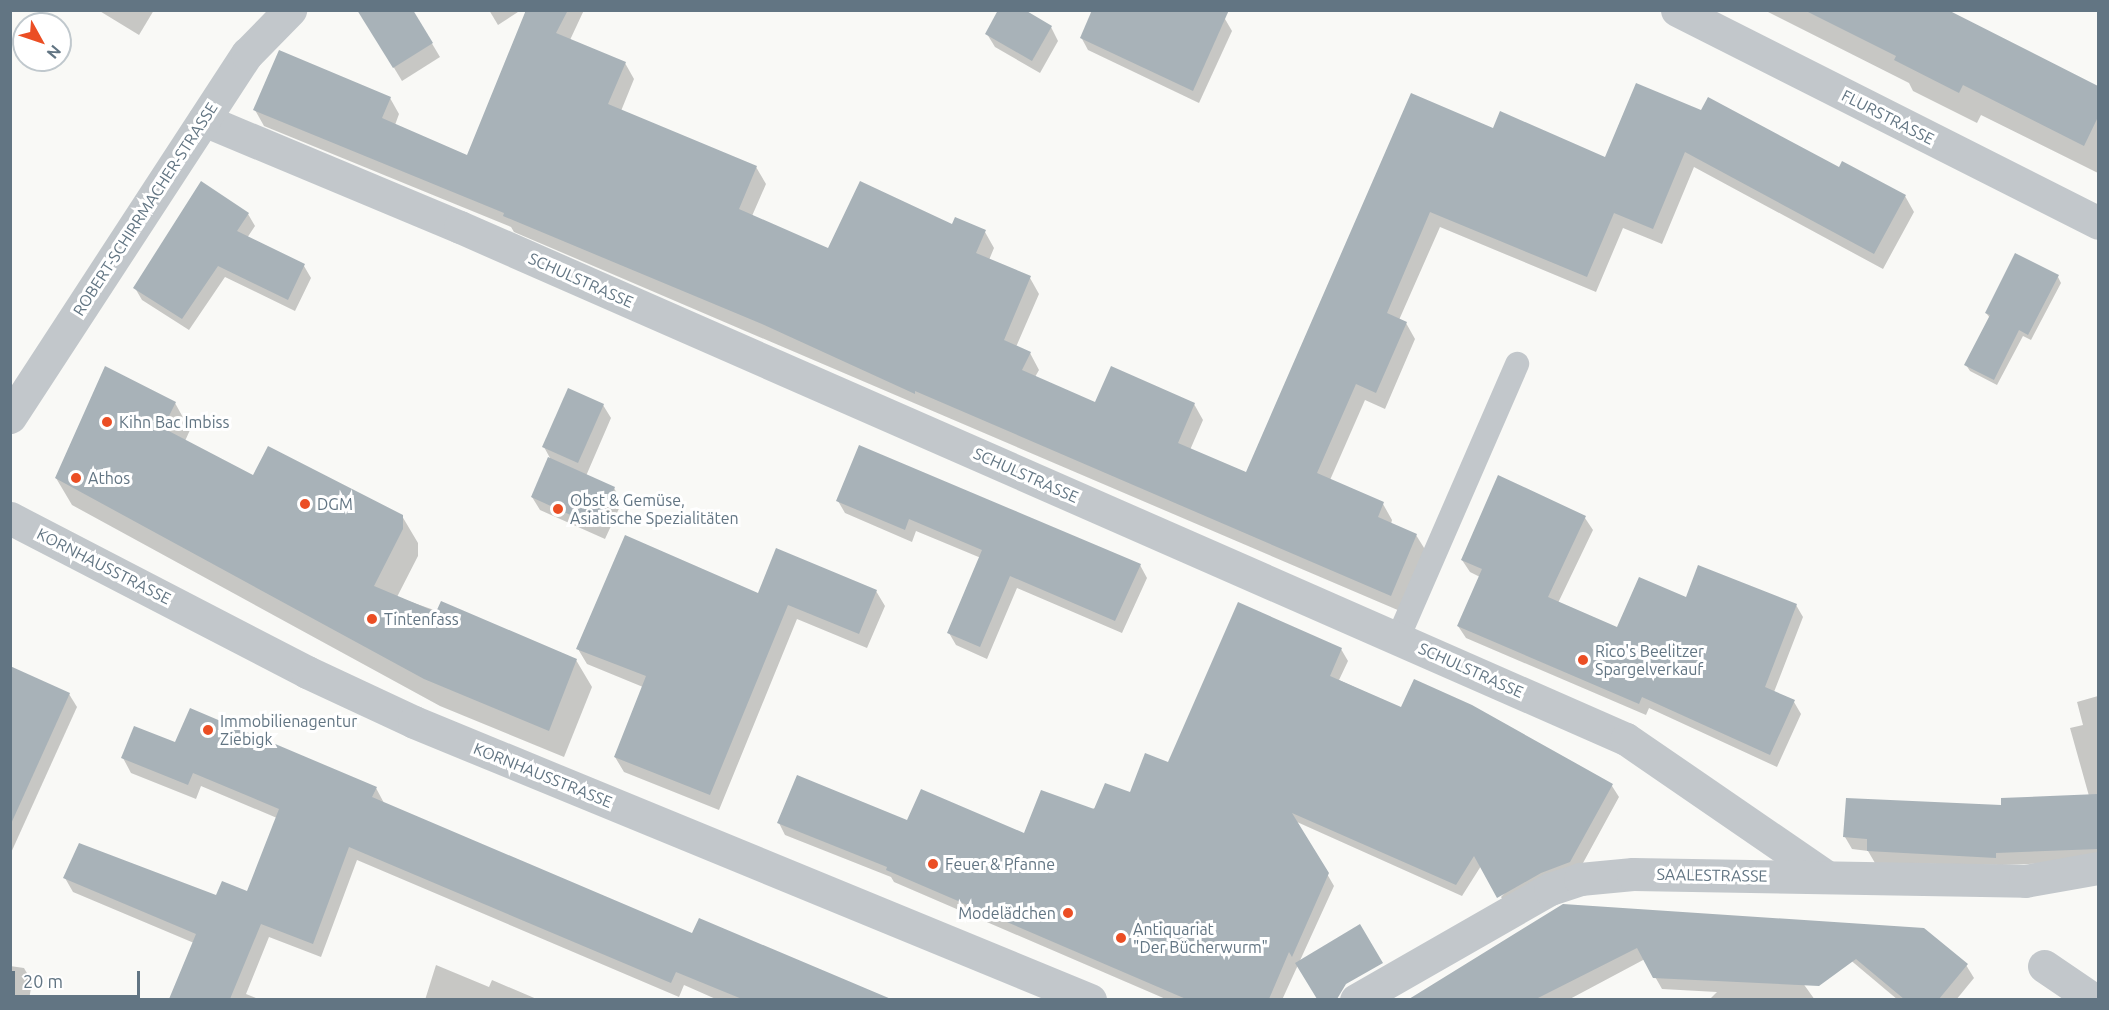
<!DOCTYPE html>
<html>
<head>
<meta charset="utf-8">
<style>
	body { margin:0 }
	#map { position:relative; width:2109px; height:1010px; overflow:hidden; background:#f9f9f6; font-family:Ubuntu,sans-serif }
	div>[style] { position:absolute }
	.shadow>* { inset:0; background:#0003 }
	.building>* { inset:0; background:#a8b2b8 }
	.lane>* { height:24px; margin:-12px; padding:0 12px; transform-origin:12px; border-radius:12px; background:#c2c7cb }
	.street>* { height:33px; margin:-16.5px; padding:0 16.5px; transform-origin:16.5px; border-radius:16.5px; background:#c2c7cb }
	.dots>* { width:16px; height:16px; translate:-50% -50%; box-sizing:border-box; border:3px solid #fff; border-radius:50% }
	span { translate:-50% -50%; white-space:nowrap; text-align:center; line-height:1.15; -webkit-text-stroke:6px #fff; paint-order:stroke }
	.street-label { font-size:16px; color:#627583 }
	.poi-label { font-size:16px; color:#627583 }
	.left { translate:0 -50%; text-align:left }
	.right { translate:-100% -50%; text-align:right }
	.frame { position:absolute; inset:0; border:12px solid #627583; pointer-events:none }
	.north { position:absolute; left:12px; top:12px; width:60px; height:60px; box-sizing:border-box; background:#fff; border:2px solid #c0c8cd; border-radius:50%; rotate:130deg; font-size:16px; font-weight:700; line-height:24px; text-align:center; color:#627583 }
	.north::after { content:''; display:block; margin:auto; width:21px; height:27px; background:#eb4e24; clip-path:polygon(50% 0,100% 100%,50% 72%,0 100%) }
	.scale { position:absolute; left:12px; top:971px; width:128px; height:27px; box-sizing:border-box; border:3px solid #627583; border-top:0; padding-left:8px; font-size:18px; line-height:21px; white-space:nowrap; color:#627583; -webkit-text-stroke:4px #fff; paint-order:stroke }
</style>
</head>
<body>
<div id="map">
	<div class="shadow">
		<i style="clip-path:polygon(98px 10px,154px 10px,139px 35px)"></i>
		<i style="clip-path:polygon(359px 10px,412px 10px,440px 57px,402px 81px)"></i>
		<i style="clip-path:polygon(489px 10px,521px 10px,498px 25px)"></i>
		<i style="clip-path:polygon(527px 10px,584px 10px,570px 40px,625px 63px,634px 79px,621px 111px,756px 167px,766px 184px,752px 216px,829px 250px,953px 226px,985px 232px,994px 248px,989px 260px,1030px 278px,1039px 294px,1016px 347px,1030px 353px,1039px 370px,1035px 377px,1096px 404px,1194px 404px,1203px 420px,1190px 450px,1247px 474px,1412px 95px,1494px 130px,1606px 159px,1637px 85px,1905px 196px,1914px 212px,1883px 269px,1694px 167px,1662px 244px,1623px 228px,1596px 292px,1440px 227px,1399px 320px,1406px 323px,1415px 339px,1385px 409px,1365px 400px,1330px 480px,1383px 504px,1392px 520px,1391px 524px,1416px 535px,1426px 551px,1400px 611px,514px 232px,511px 227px,264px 126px,255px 110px,390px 98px,399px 114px,395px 125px,467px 157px)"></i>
		<i style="clip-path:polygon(1764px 10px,1945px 10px,2098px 87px,2098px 173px,1981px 115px,1977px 123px,1913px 91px,1909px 83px)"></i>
		<i style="clip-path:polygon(1225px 19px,1232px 31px,1199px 103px,1088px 50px,1081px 37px)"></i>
		<i style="clip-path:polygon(1051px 27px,1058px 41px,1040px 73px,995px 47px,987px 34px)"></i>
		<i style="clip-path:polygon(248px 214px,255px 226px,247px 238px,304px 266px,311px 278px,295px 311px,225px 277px,189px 330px,142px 300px,135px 288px)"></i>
		<i style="clip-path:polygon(2058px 277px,2061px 283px,2031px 340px,2023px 336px,1997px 385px,1970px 371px,1966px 365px,1990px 318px,1986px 313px)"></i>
		<i style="clip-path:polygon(175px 403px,190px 430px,185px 441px,254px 477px,402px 516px,418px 543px,418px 556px,397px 597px,576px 660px,592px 687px,564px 757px,440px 706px,72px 505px,56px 478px)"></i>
		<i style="clip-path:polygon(603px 405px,611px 418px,586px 476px,614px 488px,622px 502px,605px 539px,540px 510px,532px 497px,550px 458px,544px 447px)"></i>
		<i style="clip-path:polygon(1498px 477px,1585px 518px,1593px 530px,1558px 603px,1618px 629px,1686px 599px,1796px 605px,1803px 617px,1774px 692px,1794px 702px,1801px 714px,1777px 767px,1649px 708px,1646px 715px,1466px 638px,1458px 626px,1480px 577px,1470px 572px,1462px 560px)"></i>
		<i style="clip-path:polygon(838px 501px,1140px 565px,1147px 578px,1122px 633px,1017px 588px,987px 659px,956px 645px,949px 633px,981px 558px,916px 531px,912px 542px,845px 513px)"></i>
		<i style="clip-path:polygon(876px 591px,885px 606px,867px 648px,797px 619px,719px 810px,624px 772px,615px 757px,643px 687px,587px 664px,578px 649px,759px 594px)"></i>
		<i style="clip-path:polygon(1341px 649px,1348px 661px,1339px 680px,1402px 709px,1612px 786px,1619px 797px,1577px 874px,1507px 907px,1501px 897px,1518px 879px,1481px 866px,1462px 896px,1297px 822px,1334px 886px,1282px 1000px,1168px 1000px,894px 882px,891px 877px,785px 835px,779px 823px,908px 822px,1025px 835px,1131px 794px,1169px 764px)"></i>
		<i style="clip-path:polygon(10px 677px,69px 694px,77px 707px,10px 855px)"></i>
		<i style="clip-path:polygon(2098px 696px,2098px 861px,2002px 865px,1875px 863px,1868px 851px,1852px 849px,1845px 837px,2003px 806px,2089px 796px,2070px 728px,2083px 725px,2077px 702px)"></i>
		<i style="clip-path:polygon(175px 744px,376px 788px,384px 803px,693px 935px,700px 920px,888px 1000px,718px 1000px,684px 985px,679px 997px,357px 860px,321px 957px,269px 937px,246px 994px,261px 1000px,171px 1000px,194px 943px,73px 892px,65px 878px,217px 897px,248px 893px,277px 818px,201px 786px,196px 799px,131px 773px,123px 758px)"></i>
		<i style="clip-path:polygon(1563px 906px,1757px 919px,1815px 1000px,1709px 1000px,1717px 992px,1662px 989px,1645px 959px,1568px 1000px,1412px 1000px)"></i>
		<i style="clip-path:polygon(1817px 932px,1966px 965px,1974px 978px,1956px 1000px,1898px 1000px)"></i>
		<i style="clip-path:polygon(436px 965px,489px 987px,492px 980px,539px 1000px,425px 1000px)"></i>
		<i style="clip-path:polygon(10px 966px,24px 968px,32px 982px,29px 1000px,10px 1000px)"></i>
	</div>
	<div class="building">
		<i style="clip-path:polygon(357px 10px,413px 10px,433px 43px,393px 68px)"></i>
		<i style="clip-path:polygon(526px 10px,568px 10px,556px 33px,626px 62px,608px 104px,757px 166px,739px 209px,828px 248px,860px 181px,952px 224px,955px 217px,986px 230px,976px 253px,1031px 276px,1004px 340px,1031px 352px,1022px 370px,1095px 402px,1111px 366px,1195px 403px,1178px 443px,1246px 472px,1411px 93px,1493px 128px,1500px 111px,1605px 157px,1636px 83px,1701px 110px,1708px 97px,1839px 167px,1842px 161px,1906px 195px,1874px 254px,1685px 152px,1653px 229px,1614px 213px,1587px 277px,1430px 212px,1387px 313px,1407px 322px,1376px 393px,1356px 384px,1317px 473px,1384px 502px,1378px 517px,1417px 534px,1391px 596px,915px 391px,915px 394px,762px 324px,503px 216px,504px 213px,253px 110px,279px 50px,391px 97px,382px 118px,467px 155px)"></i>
		<i style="clip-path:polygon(998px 10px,1025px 10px,1052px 26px,1032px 61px,985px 34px)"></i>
		<i style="clip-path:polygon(1092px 10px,1229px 10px,1193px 91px,1080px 38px)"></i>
		<i style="clip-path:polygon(1804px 10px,1948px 10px,2098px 86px,2098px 117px,2084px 146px,1963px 85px,1959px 93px,1894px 60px,1896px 56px)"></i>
		<i style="clip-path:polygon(201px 181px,249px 213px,237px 231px,305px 264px,288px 300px,218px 266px,182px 319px,133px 288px)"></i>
		<i style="clip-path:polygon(2015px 253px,2059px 275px,2028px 335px,2019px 330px,1994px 380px,1964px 365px,1990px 315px,1985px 313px)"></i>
		<i style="clip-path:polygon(105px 366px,176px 402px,163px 428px,253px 475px,268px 446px,403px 515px,403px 529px,374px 586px,436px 612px,441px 601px,577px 659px,549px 731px,424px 679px,55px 478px)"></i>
		<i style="clip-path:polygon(568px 388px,604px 404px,578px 463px,542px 447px)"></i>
		<i style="clip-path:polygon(859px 445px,1141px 564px,1115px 621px,1010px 576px,980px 647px,947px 633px,982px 550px,909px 519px,905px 530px,836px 501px)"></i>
		<i style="clip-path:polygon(548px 457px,615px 487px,597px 527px,531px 497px)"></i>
		<i style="clip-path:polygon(1498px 475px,1586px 516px,1548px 597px,1617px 627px,1639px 577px,1686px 597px,1698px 565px,1797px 604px,1765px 687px,1795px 700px,1770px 755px,1642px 697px,1639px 704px,1457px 626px,1482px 569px,1461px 560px)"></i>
		<i style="clip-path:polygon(625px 535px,758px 593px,776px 548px,877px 590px,859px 634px,788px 605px,710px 795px,614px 757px,646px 676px,576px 649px)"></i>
		<i style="clip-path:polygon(1238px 602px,1342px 648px,1330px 676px,1401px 707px,1414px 679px,1472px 705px,1613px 784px,1570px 862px,1541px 873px,1497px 898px,1474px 856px,1456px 885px,1292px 813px,1329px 873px,1292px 957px,1289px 952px,1269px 999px,1186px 999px,886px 870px,887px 867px,777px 823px,797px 775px,907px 820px,921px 789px,1024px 833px,1041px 790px,1094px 809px,1105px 783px,1130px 792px,1145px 753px,1168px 762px)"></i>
		<i style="clip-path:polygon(10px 666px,70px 693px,10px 826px)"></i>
		<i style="clip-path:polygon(190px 708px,377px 787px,372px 797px,692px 933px,699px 918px,891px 999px,742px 999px,676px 972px,671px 983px,349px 847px,313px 944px,261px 924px,230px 999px,169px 999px,196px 934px,63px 878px,79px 843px,216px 895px,222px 881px,247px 891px,279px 809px,193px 773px,188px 785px,121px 758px,134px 726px,175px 742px)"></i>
		<i style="clip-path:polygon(2098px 794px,2098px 849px,1996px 853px,1996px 858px,1867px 851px,1867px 839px,1843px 837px,1846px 798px,2001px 805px,2001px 798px)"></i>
		<i style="clip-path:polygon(1563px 904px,1924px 928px,1968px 964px,1939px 999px,1904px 999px,1856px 959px,1819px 986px,1653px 978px,1637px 948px,1536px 999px,1409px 999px)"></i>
		<i style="clip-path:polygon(1360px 924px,1383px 963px,1346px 984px,1337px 999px,1317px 999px,1295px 963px)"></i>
	</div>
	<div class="lane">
		<i style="left:1398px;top:638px;width:299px;rotate:-66.5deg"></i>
	</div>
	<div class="street">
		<i style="left:1677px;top:10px;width:472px;rotate:26.8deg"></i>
		<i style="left:204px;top:120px;width:277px;rotate:22.7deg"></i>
		<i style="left:460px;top:227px;width:1273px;rotate:23.71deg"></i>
		<i style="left:1626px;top:739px;width:240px;rotate:34.5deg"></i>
		<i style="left:10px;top:417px;width:434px;rotate:-56.9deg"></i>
		<i style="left:247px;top:54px;width:62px;rotate:-45.7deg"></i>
		<i style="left:10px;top:518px;width:335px;rotate:27.4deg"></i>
		<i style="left:307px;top:672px;width:118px;rotate:25deg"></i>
		<i style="left:414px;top:722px;width:731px;rotate:22.35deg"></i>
		<i style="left:2044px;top:966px;width:60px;rotate:34.2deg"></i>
		<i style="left:1356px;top:1000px;width:224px;rotate:-29.8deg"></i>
		<i style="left:1550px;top:889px;width:32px;rotate:-18deg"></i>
		<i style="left:1580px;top:879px;width:53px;rotate:-5.4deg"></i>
		<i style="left:1633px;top:874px;width:392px;rotate:1deg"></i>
		<i style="left:2025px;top:881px;width:74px;rotate:-10.1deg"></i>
	</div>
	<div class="dots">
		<i style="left:107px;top:422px;background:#eb4e24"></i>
		<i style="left:76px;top:478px;background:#eb4e24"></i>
		<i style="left:305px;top:504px;background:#eb4e24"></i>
		<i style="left:558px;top:509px;background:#eb4e24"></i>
		<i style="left:372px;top:619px;background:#eb4e24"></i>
		<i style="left:1583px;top:660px;background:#eb4e24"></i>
		<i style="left:208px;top:730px;background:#eb4e24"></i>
		<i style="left:933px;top:864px;background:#eb4e24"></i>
		<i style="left:1068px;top:913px;background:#eb4e24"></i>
		<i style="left:1121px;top:938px;background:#eb4e24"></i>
	</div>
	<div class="street-label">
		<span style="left:1888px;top:117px;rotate:27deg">FLURSTRASSE</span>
		<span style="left:145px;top:209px;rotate:-57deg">ROBERT-SCHIRRMACHER-STRASSE</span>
		<span style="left:581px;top:280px;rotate:24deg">SCHULSTRASSE</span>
		<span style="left:1026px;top:475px;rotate:24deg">SCHULSTRASSE</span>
		<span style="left:104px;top:566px;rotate:27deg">KORNHAUSSTRASSE</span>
		<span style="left:1471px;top:670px;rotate:24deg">SCHULSTRASSE</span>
		<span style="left:543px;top:775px;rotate:22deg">KORNHAUSSTRASSE</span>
		<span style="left:1712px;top:875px;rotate:1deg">SAALESTRASSE</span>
	</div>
	<div class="poi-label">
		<span class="left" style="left:119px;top:422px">Kihn Bac Imbiss</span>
		<span class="left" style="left:88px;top:478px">Athos</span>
		<span class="left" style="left:570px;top:509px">Obst &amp; Gemüse,<br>Asiatische Spezialitäten</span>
		<span class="left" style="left:317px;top:504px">DGM</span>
		<span class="left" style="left:384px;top:619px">Tintenfass</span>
		<span class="left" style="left:1595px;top:660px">Rico's Beelitzer<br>Spargelverkauf</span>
		<span class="left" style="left:220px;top:730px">Immobilienagentur<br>Ziebigk</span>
		<span class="left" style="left:945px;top:864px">Feuer &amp; Pfanne</span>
		<span class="right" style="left:1056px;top:913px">Modelädchen</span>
		<span class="left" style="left:1133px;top:938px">Antiquariat<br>"Der Bücherwurm"</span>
	</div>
	<div class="frame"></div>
	<div class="north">N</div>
	<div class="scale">20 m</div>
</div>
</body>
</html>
